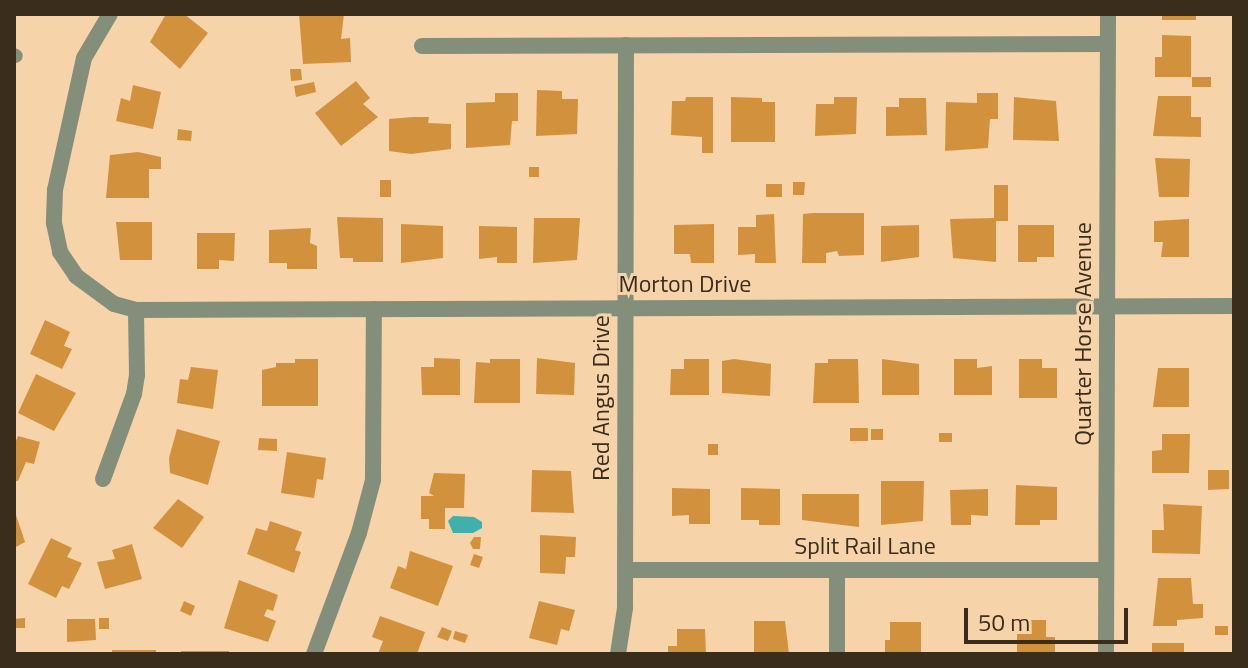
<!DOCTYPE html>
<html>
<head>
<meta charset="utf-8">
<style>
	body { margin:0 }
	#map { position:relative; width:1248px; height:668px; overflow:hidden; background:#f7d3a9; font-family:"Titillium Web",sans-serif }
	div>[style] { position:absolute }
	.water>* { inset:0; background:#3fb0ab }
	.building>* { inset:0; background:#d2923d }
	.lane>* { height:14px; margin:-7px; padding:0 7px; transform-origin:7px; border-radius:7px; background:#848f7b }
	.street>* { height:16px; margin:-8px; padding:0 8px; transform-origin:8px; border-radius:8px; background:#848f7b }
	span { translate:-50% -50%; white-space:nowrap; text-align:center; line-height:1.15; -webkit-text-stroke:6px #f7d3a9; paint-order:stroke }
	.street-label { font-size:24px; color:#3b2d1c }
	.frame { position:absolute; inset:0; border:16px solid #3b2d1c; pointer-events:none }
	.scale { position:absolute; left:964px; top:608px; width:164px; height:36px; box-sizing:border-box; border:4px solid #3b2d1c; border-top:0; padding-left:10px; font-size:24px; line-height:28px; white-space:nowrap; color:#3b2d1c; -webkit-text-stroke:6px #f7d3a9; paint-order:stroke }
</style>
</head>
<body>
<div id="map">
	<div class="water">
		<i style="clip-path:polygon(453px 516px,474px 517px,482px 522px,482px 528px,473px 533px,453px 533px,448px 521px)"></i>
	</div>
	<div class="building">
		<i style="clip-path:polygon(166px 14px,184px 14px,208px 33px,180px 69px,150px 42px)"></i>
		<i style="clip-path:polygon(299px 14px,344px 14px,341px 39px,350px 38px,351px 62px,303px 64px)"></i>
		<i style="clip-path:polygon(1162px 14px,1196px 14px,1196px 20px,1162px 20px)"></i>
		<i style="clip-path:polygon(1162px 35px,1191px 36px,1191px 77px,1155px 77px,1155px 57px,1162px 57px)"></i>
		<i style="clip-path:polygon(290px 69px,301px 69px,302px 80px,291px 81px)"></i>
		<i style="clip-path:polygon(1192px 77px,1211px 77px,1211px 87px,1192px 87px)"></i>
		<i style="clip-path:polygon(356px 81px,370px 98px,363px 104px,378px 117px,341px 146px,315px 113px)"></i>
		<i style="clip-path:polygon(314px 82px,316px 92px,296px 97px,294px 86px)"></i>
		<i style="clip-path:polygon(133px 85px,161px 92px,153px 129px,116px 121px,121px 98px,130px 101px)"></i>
		<i style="clip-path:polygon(537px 90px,562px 91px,562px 99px,578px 99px,577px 134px,536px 136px)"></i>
		<i style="clip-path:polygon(495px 93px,518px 93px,518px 121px,512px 121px,510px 145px,466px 148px,466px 103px,495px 102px)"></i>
		<i style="clip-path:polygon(977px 93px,998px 93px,998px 119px,990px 119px,988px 148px,945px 151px,946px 102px,977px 103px)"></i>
		<i style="clip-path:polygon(1158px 96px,1191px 96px,1191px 117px,1201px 117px,1201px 137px,1153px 136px)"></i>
		<i style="clip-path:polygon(686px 97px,713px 97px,713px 153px,702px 153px,702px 137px,671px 135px,672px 101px,685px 101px)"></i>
		<i style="clip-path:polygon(731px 97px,762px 98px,762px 102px,775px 102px,775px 142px,731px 142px)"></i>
		<i style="clip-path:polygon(834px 97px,857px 97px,856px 134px,815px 136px,816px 104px,834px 104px)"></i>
		<i style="clip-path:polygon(1014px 97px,1056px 101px,1059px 141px,1013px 140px)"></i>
		<i style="clip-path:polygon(899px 98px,926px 98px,927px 135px,886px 136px,886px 107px,899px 107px)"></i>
		<i style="clip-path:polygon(413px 117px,429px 117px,428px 123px,451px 124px,451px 149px,411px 154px,389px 151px,389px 119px)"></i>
		<i style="clip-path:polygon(178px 129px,192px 131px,191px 141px,177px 140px)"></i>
		<i style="clip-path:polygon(138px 152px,161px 157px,161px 169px,149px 169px,149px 198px,106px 198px,110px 155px)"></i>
		<i style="clip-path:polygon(1155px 158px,1190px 159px,1189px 197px,1159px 197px)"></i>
		<i style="clip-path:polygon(529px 167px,539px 167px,539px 177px,529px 177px)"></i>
		<i style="clip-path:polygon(380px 180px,391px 180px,391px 197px,380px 197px)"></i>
		<i style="clip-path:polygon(793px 182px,805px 182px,804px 195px,793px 195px)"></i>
		<i style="clip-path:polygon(766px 184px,782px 184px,782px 197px,766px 197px)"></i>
		<i style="clip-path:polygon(994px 185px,1008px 185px,1008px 221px,996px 221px,996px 262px,953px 258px,950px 219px,994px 218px)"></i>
		<i style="clip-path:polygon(813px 213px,864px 213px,864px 255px,839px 256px,837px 251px,826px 253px,826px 263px,802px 263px,803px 214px)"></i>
		<i style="clip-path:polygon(774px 214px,776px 263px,755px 263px,755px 254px,738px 255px,738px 227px,756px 227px,756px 215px)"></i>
		<i style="clip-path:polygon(337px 217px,383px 218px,383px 262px,353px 262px,353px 258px,340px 258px)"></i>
		<i style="clip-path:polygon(534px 218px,580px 218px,577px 260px,533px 263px)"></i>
		<i style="clip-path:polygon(1189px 219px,1189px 257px,1161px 257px,1163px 242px,1154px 242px,1154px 221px)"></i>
		<i style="clip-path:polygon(116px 222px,152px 222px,152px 260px,120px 260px)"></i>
		<i style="clip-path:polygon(401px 224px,443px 226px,443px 258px,401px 263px)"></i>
		<i style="clip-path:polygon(714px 224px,714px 263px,691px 263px,690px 254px,674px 254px,674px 225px)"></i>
		<i style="clip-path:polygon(919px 225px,919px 257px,881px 262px,881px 226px)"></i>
		<i style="clip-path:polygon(1018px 225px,1054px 225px,1054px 257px,1037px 257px,1037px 262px,1018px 262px)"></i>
		<i style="clip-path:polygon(479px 226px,517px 227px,517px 263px,497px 263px,497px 257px,479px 259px)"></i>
		<i style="clip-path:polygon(311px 228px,310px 243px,317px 246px,317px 269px,287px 269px,287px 263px,269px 263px,269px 230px)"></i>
		<i style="clip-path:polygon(197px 233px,235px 233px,234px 261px,219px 260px,219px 269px,197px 269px)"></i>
		<i style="clip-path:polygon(45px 320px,70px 332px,64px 346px,72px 349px,62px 369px,30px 354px)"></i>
		<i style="clip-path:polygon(434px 358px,460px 359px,460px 395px,422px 395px,421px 367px,434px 367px)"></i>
		<i style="clip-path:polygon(537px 358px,575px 363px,574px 395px,536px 394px)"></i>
		<i style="clip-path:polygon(295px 359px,318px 359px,318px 406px,262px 406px,262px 370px,276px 367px,276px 363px,295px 363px)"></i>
		<i style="clip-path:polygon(490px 359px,520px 359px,520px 403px,474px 403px,476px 362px,490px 363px)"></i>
		<i style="clip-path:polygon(684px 359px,709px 359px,709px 395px,670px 395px,671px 369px,684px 369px)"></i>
		<i style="clip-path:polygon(734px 359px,771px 364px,770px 396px,722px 393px,722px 361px)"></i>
		<i style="clip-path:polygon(828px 359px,858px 359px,859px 403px,813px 403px,815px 363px,828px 363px)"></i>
		<i style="clip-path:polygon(882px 359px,919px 364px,919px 395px,882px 395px)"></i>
		<i style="clip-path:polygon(954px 359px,977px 359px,977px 368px,992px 366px,992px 395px,954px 395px)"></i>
		<i style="clip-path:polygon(1019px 359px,1042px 359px,1042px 368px,1057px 368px,1057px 398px,1019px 398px)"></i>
		<i style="clip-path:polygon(191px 367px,218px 370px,213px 409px,177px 403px,180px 379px,188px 380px)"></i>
		<i style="clip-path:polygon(1158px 368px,1189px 368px,1189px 407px,1153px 407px)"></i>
		<i style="clip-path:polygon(36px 374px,76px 393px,54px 431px,18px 413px)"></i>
		<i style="clip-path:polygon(850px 428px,868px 428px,868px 441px,850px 441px)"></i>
		<i style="clip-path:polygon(177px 429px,220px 441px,208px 485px,170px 473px,169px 458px)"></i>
		<i style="clip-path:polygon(871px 429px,883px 429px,883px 440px,871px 440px)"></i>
		<i style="clip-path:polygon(939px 433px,952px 433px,952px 442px,939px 442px)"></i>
		<i style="clip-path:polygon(1162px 434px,1190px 434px,1189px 473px,1152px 473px,1152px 451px,1162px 450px)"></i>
		<i style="clip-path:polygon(18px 436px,40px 442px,34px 464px,26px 462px,18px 481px,14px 481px,14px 446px)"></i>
		<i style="clip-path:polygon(259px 438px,277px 439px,277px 451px,258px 450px)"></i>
		<i style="clip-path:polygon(708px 444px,718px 444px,718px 455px,708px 455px)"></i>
		<i style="clip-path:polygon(287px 452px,326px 458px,323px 480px,317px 479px,314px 498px,281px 493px)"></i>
		<i style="clip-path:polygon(532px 470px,571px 471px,574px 513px,531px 512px)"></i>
		<i style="clip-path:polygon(1208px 470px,1229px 470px,1229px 489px,1208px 490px)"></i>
		<i style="clip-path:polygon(434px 473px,465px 474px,464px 508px,445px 508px,445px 529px,429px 529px,429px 519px,421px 519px,421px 496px,434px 496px,429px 493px)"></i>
		<i style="clip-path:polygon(881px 481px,924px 481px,923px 521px,881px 525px)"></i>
		<i style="clip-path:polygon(1016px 485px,1057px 487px,1057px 520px,1040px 520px,1040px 525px,1015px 525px)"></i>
		<i style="clip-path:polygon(672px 488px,710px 489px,710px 524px,689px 524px,689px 515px,672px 516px)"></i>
		<i style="clip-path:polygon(741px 488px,780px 489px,780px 525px,759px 525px,759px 520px,741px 520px)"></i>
		<i style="clip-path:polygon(988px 489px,988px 516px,971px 515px,971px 525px,951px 525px,950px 490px)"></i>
		<i style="clip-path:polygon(802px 494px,859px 494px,859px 527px,802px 520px)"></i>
		<i style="clip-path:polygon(178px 499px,204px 517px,182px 548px,153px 528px)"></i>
		<i style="clip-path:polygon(1163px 504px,1202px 506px,1200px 554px,1152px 553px,1152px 530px,1164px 530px)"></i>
		<i style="clip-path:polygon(14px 509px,25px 542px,14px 548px)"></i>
		<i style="clip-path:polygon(270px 521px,302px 532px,295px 550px,301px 552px,294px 573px,247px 554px,256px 528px,267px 531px)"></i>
		<i style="clip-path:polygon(540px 535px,576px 537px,575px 557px,566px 557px,565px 574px,540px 573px)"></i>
		<i style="clip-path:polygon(474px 537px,481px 537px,480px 549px,473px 549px,470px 543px)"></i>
		<i style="clip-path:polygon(51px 538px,72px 548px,67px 557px,82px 563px,69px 589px,62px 586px,56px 598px,28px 584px)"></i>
		<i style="clip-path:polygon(132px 544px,142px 579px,105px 589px,97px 562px,115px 559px,112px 550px)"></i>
		<i style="clip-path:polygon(410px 551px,453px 566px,438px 606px,390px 588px,398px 566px,406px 569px)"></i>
		<i style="clip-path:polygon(474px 554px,483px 557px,479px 568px,470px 565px)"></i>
		<i style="clip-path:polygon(1158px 578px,1191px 578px,1193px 604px,1203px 604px,1203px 618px,1177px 620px,1177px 626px,1153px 626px)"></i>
		<i style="clip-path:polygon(239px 580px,278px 595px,273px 611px,267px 609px,264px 616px,276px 621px,268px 642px,224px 628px)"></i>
		<i style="clip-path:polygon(184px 601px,195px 606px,191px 616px,180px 611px)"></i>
		<i style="clip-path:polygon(539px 601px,575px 610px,569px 631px,561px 629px,557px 645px,529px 638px)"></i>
		<i style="clip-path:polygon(380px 616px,425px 632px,417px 654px,378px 654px,383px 641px,372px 637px)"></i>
		<i style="clip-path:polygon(25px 618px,25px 628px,14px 628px,14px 619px)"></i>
		<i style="clip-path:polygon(99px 618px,109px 618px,109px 629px,99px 629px)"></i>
		<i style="clip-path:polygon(67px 619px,95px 619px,96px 640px,67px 642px)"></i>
		<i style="clip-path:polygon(1017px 620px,1046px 620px,1046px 637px,1055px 637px,1055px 654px,1017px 654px)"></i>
		<i style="clip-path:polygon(754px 621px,785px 621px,789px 654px,754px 654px)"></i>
		<i style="clip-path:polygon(890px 622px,921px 622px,921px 654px,885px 654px,885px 640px,890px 640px)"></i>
		<i style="clip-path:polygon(1215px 626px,1228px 626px,1228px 635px,1215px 635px)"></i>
		<i style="clip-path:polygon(442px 627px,452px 631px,448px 641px,437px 637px)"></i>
		<i style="clip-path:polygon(677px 629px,705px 629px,706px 654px,668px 654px,668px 646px,677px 646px)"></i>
		<i style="clip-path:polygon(455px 631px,468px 635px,465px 643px,453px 639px)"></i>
		<i style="clip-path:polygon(1152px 643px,1184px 643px,1184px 654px,1152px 654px)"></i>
		<i style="clip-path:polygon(112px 650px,156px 650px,156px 654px,112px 654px)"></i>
		<i style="clip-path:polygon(181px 651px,229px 651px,229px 654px,181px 654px)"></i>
	</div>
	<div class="lane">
		<i style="left:14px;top:55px;width:2px;rotate:27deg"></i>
	</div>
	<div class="street">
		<i style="left:110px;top:14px;width:51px;rotate:120.6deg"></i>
		<i style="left:84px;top:58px;width:135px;rotate:102.4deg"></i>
		<i style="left:55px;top:190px;width:33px;rotate:92deg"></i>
		<i style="left:54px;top:223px;width:30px;rotate:78deg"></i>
		<i style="left:60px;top:252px;width:29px;rotate:56deg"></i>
		<i style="left:76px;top:276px;width:47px;rotate:36.4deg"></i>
		<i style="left:114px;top:304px;width:23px;rotate:15deg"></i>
		<i style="left:136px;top:310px;width:1098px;rotate:-0.21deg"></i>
		<i style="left:422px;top:46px;width:686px;rotate:-0.17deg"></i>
		<i style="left:103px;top:479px;width:90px;rotate:-70deg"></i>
		<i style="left:134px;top:394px;width:19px;rotate:-81deg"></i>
		<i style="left:137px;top:375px;width:65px;rotate:-90.9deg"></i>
		<i style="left:625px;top:570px;width:481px"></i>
		<i style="left:837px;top:570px;width:84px;rotate:90deg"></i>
		<i style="left:314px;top:654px;width:129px;rotate:-69.6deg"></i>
		<i style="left:359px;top:533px;width:55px;rotate:-75.2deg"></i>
		<i style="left:373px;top:480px;width:171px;rotate:-89.7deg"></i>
		<i style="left:618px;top:654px;width:47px;rotate:-81.3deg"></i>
		<i style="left:625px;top:608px;width:563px;rotate:-89.9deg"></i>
		<i style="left:1106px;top:654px;width:640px;rotate:-89.82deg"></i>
	</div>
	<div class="street-label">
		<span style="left:685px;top:284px">Morton Drive</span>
		<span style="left:1083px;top:334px;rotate:-90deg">Quarter Horse Avenue</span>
		<span style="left:601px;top:398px;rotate:-90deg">Red Angus Drive</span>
		<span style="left:865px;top:546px">Split Rail Lane</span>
	</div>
	<div class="frame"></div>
	<div class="scale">50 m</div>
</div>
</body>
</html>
